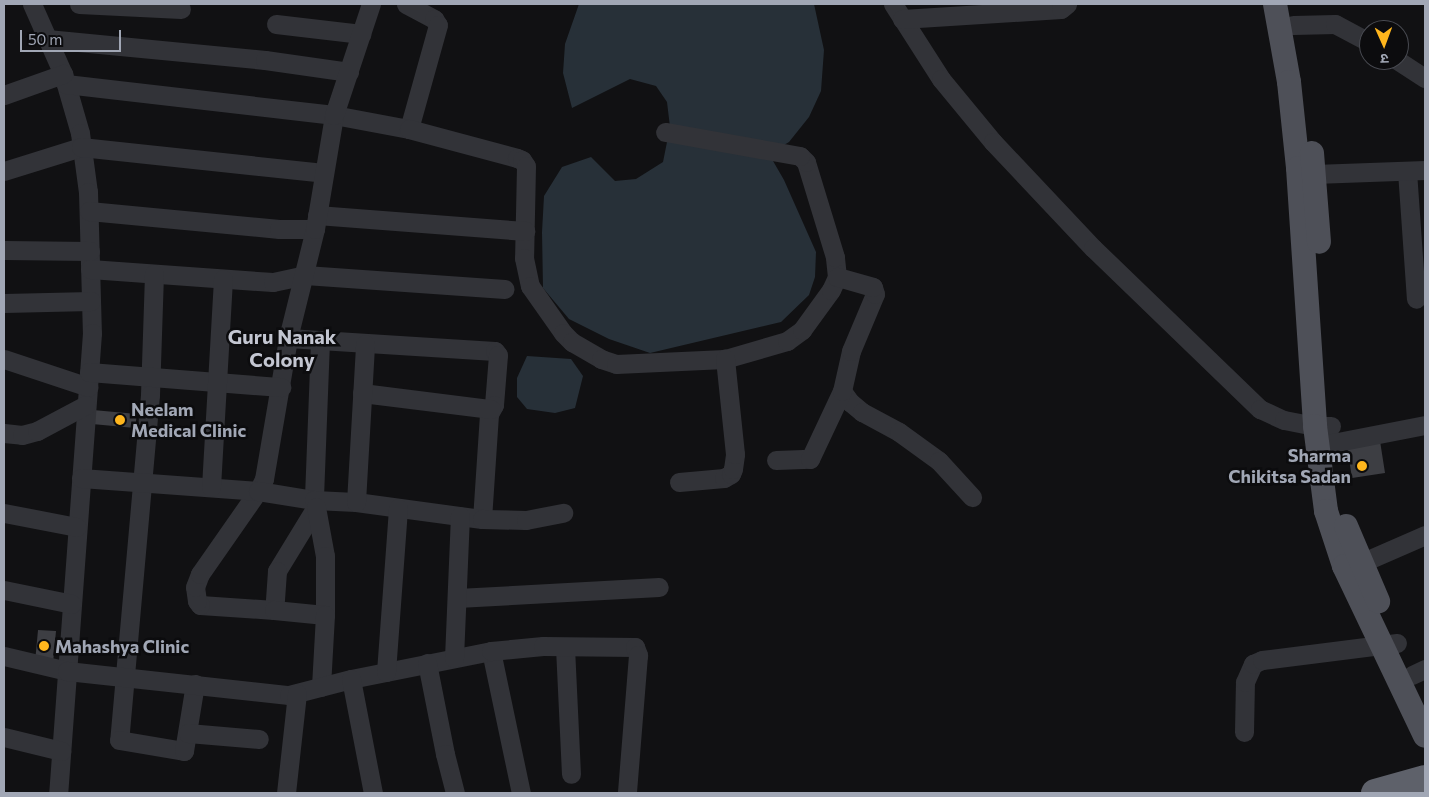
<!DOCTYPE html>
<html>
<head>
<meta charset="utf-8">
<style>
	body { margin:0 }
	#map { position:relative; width:1429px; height:797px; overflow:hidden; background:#111113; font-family:Commissioner,"Noto Sans Devanagari",sans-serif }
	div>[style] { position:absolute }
	.water>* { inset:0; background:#273038 }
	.building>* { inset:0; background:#3d3e43 }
	.minor>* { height:19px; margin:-9.5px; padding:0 9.5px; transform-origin:9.5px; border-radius:9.5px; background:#323338 }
	.major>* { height:24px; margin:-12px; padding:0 12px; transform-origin:12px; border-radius:12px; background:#4e5058 }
	.highway>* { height:28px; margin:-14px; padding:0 14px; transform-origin:14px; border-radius:14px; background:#5e616a }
	.dots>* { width:14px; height:14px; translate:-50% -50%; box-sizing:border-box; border:2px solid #0c0c0e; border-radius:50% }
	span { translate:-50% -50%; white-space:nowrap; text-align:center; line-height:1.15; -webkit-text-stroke:5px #0c0c0e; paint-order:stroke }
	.poi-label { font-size:18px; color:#a1a7b5; font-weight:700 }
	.left { translate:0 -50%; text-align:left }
	.right { translate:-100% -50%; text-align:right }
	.quarter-label { font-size:20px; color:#c3c6d1; font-weight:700 }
	.frame { position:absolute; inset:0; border:5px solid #a1a7b5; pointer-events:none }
	.north { position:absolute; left:1359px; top:20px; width:50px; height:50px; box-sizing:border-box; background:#0c0c0e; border:1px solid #484a51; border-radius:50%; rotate:178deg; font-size:14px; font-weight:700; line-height:20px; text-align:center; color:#a1a7b5 }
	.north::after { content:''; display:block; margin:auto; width:18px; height:22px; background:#ffb61d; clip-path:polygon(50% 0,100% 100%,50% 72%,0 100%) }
	.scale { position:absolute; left:20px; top:30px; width:101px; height:22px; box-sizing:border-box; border:2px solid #a1a7b5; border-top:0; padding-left:6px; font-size:15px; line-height:18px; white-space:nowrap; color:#a1a7b5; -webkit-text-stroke:4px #0c0c0e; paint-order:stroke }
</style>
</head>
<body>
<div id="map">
	<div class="water">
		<i style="clip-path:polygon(579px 4px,814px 4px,824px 50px,821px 91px,809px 117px,789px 142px,769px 154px,784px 180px,816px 252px,815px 277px,809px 295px,781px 322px,650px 353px,609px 339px,569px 319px,543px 288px,542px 232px,544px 196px,562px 167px,591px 157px,615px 181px,636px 179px,663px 162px,670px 127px,667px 102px,656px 86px,630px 79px,572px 108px,563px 73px,565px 44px)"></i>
		<i style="clip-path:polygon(527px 356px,571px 359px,583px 376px,575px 408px,555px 413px,527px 409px,517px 397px,517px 378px)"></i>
	</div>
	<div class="building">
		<i style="clip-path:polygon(93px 410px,137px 414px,135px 428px,92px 424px)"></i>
		<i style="clip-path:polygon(1380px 441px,1385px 473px,1352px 478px,1347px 446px)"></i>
		<i style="clip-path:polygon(38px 630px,56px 631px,53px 663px,35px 662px)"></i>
	</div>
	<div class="minor">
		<i style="left:32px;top:4px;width:77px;rotate:66.1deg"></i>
		<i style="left:63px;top:74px;width:61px;rotate:73.9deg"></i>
		<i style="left:80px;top:133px;width:60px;rotate:82.3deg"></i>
		<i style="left:88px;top:192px;width:141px;rotate:88.4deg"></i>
		<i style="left:92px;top:333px;width:461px;rotate:94.2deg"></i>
		<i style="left:79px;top:4px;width:102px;rotate:2.8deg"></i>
		<i style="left:406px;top:4px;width:32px;rotate:28deg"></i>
		<i style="left:434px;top:19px;width:7px;rotate:56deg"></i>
		<i style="left:438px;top:25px;width:108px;rotate:105.6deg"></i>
		<i style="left:893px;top:4px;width:89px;rotate:57.4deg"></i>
		<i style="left:941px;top:79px;width:82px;rotate:50.5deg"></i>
		<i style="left:993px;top:142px;width:146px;rotate:46.7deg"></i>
		<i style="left:1093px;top:248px;width:232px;rotate:44deg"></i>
		<i style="left:1260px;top:409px;width:26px;rotate:25deg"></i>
		<i style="left:1284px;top:420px;width:32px;rotate:11deg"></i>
		<i style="left:1315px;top:426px;width:16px"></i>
		<i style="left:902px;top:19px;width:159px;rotate:-3.6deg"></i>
		<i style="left:1061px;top:9px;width:8px;rotate:-40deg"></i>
		<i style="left:276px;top:24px;width:86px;rotate:6.7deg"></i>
		<i style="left:1293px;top:25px;width:42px;rotate:-1.4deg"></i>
		<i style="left:1335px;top:24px;width:38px;rotate:28deg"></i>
		<i style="left:47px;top:39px;width:219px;rotate:5.5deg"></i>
		<i style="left:265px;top:60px;width:85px;rotate:8.1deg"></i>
		<i style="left:1397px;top:60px;width:33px;rotate:33deg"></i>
		<i style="left:66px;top:84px;width:270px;rotate:6.6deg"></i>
		<i style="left:334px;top:115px;width:76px;rotate:10.6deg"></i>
		<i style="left:409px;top:129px;width:112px;rotate:15deg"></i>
		<i style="left:517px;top:158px;width:5px;rotate:22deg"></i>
		<i style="left:522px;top:160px;width:7px;rotate:56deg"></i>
		<i style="left:526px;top:166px;width:92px;rotate:91.2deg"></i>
		<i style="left:524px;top:258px;width:29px;rotate:78deg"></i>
		<i style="left:530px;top:286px;width:57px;rotate:54.9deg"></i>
		<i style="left:563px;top:333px;width:13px;rotate:45deg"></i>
		<i style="left:572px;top:342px;width:34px;rotate:30deg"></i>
		<i style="left:601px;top:359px;width:16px;rotate:18deg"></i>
		<i style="left:616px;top:364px;width:109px;rotate:-2.6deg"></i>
		<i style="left:725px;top:359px;width:65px;rotate:-16.2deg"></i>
		<i style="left:787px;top:341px;width:19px;rotate:-36deg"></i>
		<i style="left:802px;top:330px;width:49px;rotate:-54.1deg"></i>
		<i style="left:831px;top:290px;width:14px;rotate:-65deg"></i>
		<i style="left:837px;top:277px;width:20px;rotate:-96deg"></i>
		<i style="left:835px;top:257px;width:99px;rotate:-107deg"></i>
		<i style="left:806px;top:162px;width:8px;rotate:-135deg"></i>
		<i style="left:800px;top:156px;width:137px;rotate:-169.9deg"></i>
		<i style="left:4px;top:95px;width:63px;rotate:-19.6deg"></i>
		<i style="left:4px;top:171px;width:81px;rotate:-17.3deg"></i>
		<i style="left:81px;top:147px;width:244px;rotate:6.1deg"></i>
		<i style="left:1407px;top:171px;width:128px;rotate:86deg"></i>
		<i style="left:1314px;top:174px;width:111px;rotate:-2.1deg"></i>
		<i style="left:89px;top:211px;width:191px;rotate:5.4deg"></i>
		<i style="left:279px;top:229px;width:36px"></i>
		<i style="left:317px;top:215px;width:209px;rotate:4.4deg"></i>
		<i style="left:4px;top:250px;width:86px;rotate:0.7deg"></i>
		<i style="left:90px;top:269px;width:183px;rotate:4.1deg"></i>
		<i style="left:273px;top:282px;width:33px;rotate:-12deg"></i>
		<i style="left:305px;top:275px;width:200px;rotate:4deg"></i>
		<i style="left:154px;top:274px;width:121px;rotate:91.9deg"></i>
		<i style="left:150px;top:395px;width:346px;rotate:95.1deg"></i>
		<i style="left:119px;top:740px;width:66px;rotate:9.6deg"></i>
		<i style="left:184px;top:751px;width:68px;rotate:-80.7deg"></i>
		<i style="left:4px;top:303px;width:87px;rotate:-1.3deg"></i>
		<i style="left:288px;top:338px;width:207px;rotate:3.6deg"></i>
		<i style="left:495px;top:351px;width:5px;rotate:53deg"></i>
		<i style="left:498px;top:355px;width:50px;rotate:94.6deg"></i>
		<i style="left:494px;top:405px;width:10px;rotate:119deg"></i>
		<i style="left:489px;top:414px;width:105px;rotate:93.8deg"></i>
		<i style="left:320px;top:341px;width:159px;rotate:92.2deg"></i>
		<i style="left:314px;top:500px;width:7px;rotate:74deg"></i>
		<i style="left:316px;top:507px;width:75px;rotate:121.4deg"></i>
		<i style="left:277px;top:571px;width:39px;rotate:94deg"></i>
		<i style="left:274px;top:610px;width:74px;rotate:-176.1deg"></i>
		<i style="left:200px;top:605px;width:5px;rotate:-127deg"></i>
		<i style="left:197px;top:601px;width:14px;rotate:-98deg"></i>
		<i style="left:195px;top:587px;width:14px;rotate:-69deg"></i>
		<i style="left:200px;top:574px;width:101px;rotate:-55.1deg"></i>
		<i style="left:258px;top:491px;width:13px;rotate:-63deg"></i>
		<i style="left:264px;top:479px;width:143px;rotate:-80.3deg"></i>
		<i style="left:288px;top:338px;width:112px;rotate:-76.1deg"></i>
		<i style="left:315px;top:229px;width:116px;rotate:-80.5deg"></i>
		<i style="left:334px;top:115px;width:117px;rotate:-71.6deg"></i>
		<i style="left:4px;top:359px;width:89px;rotate:18.4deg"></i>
		<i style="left:89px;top:372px;width:193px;rotate:4.5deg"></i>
		<i style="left:842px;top:391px;width:14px;rotate:54deg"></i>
		<i style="left:850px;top:402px;width:16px;rotate:40deg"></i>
		<i style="left:862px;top:412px;width:42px;rotate:28.4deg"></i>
		<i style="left:899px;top:432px;width:49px;rotate:35.9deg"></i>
		<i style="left:939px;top:461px;width:49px;rotate:47.5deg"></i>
		<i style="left:362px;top:393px;width:130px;rotate:7.1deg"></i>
		<i style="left:4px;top:433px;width:18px;rotate:6deg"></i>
		<i style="left:22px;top:435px;width:16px;rotate:-15deg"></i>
		<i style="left:37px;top:431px;width:55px;rotate:-28deg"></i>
		<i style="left:1317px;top:446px;width:110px;rotate:-11deg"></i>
		<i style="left:776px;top:460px;width:34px;rotate:-2deg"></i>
		<i style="left:810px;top:459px;width:75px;rotate:-64.8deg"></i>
		<i style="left:842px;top:391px;width:41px;rotate:-77.3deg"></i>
		<i style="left:851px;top:351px;width:62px;rotate:-67.2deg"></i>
		<i style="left:875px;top:294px;width:7px;rotate:-106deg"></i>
		<i style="left:873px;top:287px;width:37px;rotate:-164deg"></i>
		<i style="left:81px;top:478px;width:177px;rotate:4.2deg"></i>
		<i style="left:258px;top:491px;width:57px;rotate:9.1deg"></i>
		<i style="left:314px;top:500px;width:42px;rotate:2.7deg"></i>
		<i style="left:356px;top:502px;width:127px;rotate:7.7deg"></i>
		<i style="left:482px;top:519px;width:44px;rotate:1.3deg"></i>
		<i style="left:526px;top:520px;width:38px;rotate:-11deg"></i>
		<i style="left:679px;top:482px;width:45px;rotate:-5.1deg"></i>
		<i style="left:724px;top:478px;width:8px;rotate:-30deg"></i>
		<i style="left:731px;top:474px;width:5px;rotate:-68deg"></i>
		<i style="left:733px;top:469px;width:15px;rotate:-82deg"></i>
		<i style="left:735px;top:454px;width:96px;rotate:-96deg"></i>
		<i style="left:211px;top:487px;width:208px;rotate:-86.7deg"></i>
		<i style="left:356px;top:502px;width:158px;rotate:-86.7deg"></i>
		<i style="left:316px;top:507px;width:50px;rotate:79.6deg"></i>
		<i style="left:325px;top:556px;width:59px;rotate:90deg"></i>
		<i style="left:4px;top:513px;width:74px;rotate:10.9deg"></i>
		<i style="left:1361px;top:563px;width:70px;rotate:-23.6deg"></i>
		<i style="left:4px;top:590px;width:69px;rotate:11.6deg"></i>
		<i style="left:457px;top:598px;width:202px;rotate:-3.1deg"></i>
		<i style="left:274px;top:610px;width:51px;rotate:5.6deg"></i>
		<i style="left:325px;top:615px;width:72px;rotate:93.2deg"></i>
		<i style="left:565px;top:647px;width:127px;rotate:87.3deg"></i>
		<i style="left:491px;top:651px;width:145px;rotate:78.1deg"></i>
		<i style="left:4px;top:656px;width:65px;rotate:13.4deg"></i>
		<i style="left:67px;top:671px;width:223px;rotate:6.2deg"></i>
		<i style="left:289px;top:695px;width:64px;rotate:-14.5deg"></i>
		<i style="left:351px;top:679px;width:143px;rotate:-11.3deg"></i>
		<i style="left:491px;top:651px;width:52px;rotate:-5.5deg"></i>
		<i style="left:543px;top:646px;width:92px;rotate:0.6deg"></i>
		<i style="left:635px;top:647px;width:9px;rotate:69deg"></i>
		<i style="left:638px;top:655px;width:138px;rotate:94.6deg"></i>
		<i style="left:454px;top:658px;width:142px;rotate:-87.6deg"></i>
		<i style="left:427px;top:663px;width:93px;rotate:78.8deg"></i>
		<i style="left:445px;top:754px;width:40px;rotate:75.6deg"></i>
		<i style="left:386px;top:672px;width:164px;rotate:-85.8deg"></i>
		<i style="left:1412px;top:675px;width:14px;rotate:-25deg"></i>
		<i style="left:351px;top:679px;width:116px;rotate:79.1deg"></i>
		<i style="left:1244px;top:732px;width:50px;rotate:-88.9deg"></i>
		<i style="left:1245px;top:682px;width:20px;rotate:-66deg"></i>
		<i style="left:1253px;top:664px;width:10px;rotate:-24deg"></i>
		<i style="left:1262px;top:660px;width:136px;rotate:-7.2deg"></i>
		<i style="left:188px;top:733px;width:71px;rotate:4.8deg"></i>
		<i style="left:4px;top:737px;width:59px;rotate:13.8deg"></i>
		<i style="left:286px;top:793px;width:100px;rotate:-83.7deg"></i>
	</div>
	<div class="major">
		<i style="left:1275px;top:4px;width:79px;rotate:79.8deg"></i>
		<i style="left:1289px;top:82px;width:86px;rotate:84deg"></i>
		<i style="left:1298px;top:168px;width:259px;rotate:86.2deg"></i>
		<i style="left:1315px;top:426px;width:86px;rotate:82.6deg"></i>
		<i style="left:1326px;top:511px;width:58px;rotate:71.9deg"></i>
		<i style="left:1344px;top:566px;width:188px;rotate:64.5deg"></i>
		<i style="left:1312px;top:153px;width:89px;rotate:85.5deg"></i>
		<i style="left:1346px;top:526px;width:82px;rotate:66.9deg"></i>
	</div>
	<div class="highway">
		<i style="left:1375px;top:793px;width:52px;rotate:-15.6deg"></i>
	</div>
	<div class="dots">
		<i style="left:120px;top:420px;background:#ffb61d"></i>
		<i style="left:1362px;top:466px;background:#ffb61d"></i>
		<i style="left:44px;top:646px;background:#ffb61d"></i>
	</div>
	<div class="poi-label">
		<span class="left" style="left:131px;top:420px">Neelam<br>Medical Clinic</span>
		<span class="right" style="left:1351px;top:466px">Sharma<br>Chikitsa Sadan</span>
		<span class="left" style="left:55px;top:646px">Mahashya Clinic</span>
	</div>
	<div class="quarter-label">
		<span style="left:282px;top:348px">Guru Nanak<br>Colony</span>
	</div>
	<div class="frame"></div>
	<div class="north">उ</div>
	<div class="scale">50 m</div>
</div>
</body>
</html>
